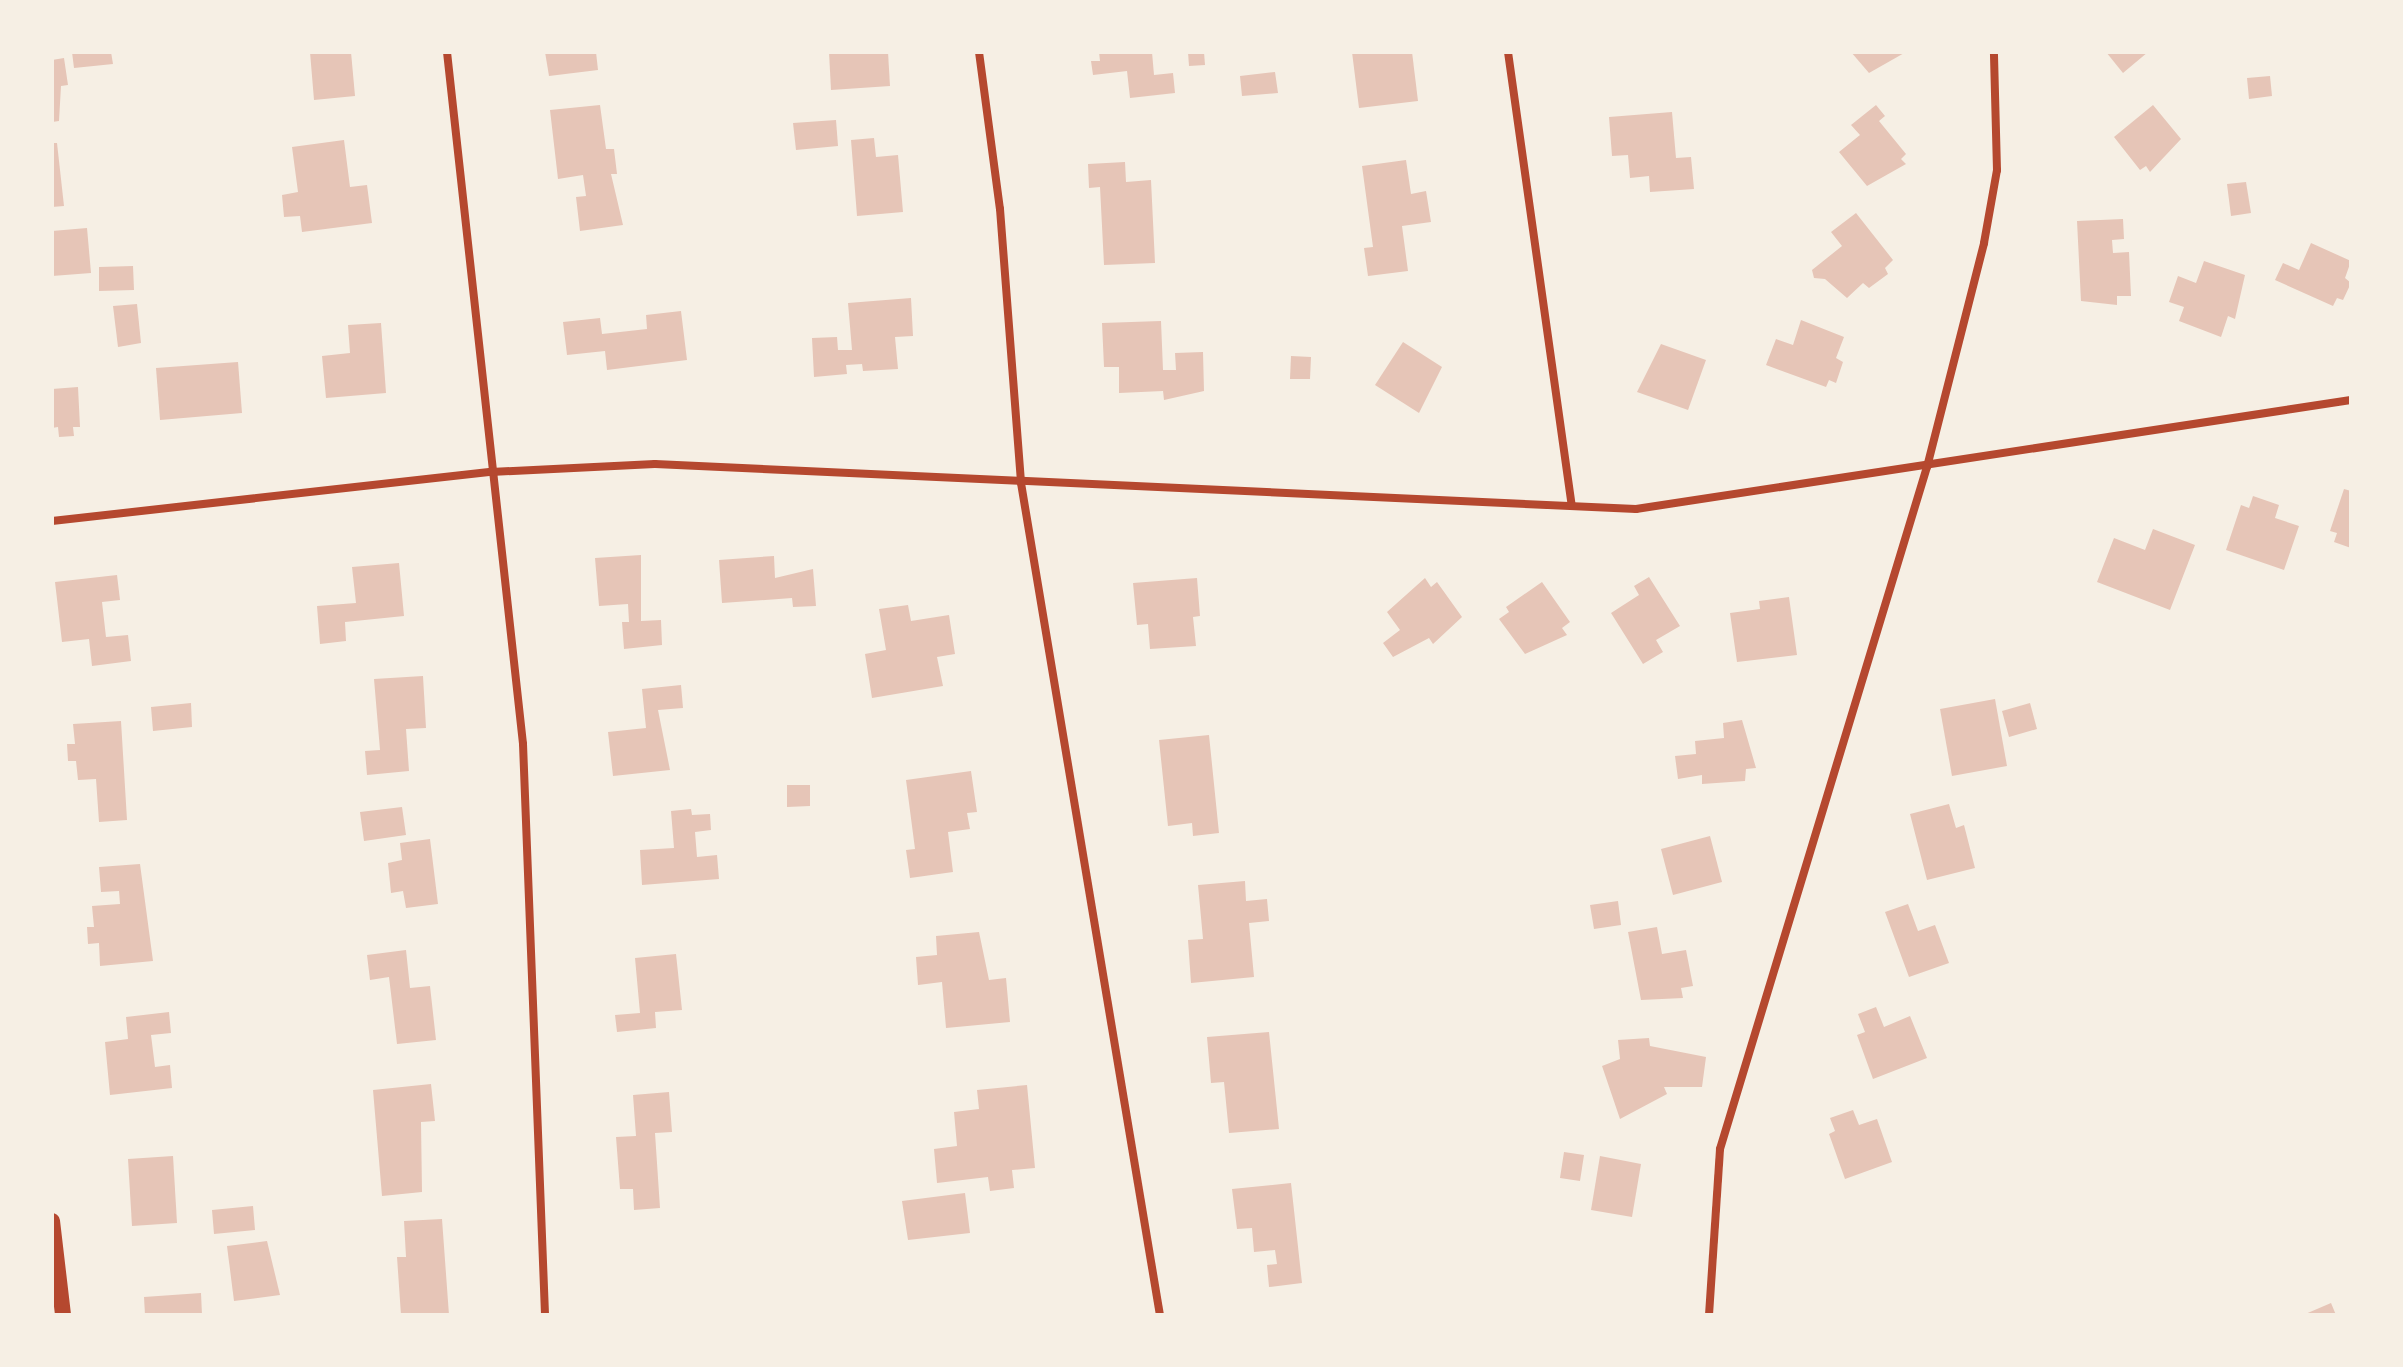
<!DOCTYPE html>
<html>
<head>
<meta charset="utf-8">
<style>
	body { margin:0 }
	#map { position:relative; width:2403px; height:1367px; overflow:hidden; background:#f6efe4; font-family:"Source Sans 3",sans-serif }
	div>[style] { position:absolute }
	.building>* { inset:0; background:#e6c5b7 }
	.minor>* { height:8px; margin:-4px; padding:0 4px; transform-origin:4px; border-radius:4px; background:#b5482f }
	.secondary>* { height:16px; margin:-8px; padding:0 8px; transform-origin:8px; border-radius:8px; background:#b5482f }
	span { translate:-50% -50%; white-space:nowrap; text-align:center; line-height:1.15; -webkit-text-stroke:6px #f6efe4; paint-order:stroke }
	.frame { position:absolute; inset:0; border:54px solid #f6efe4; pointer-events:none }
</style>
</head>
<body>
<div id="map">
	<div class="building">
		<i style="clip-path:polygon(72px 52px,111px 52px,113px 64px,74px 68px)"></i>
		<i style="clip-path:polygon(310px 52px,351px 52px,355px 96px,314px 100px)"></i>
		<i style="clip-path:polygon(545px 52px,596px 52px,598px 70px,549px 76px)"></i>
		<i style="clip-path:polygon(829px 52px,888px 52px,890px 86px,831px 90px)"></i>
		<i style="clip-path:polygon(1099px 52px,1152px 52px,1154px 75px,1173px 73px,1175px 93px,1130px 98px,1127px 71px,1093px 75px,1091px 61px,1100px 61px)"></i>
		<i style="clip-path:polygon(1188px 52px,1204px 52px,1205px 65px,1189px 66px)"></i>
		<i style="clip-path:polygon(1352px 52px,1412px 52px,1418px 101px,1359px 108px)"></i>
		<i style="clip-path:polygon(1851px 52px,1906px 52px,1869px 73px)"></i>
		<i style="clip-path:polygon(2106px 52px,2148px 52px,2123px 73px)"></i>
		<i style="clip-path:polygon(64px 58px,68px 85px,61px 86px,59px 121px,52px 122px,52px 60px)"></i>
		<i style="clip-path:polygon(1275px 72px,1278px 93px,1242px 96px,1240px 76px)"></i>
		<i style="clip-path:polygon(2270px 76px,2272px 96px,2249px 99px,2247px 78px)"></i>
		<i style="clip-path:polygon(600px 105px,606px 149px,614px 149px,617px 174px,611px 174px,623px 225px,580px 231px,576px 197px,586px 196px,583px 175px,558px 179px,550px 110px)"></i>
		<i style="clip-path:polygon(1876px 105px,1885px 116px,1879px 121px,1906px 154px,1901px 159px,1906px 164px,1867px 186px,1839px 152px,1860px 135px,1851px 125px)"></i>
		<i style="clip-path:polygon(2153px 105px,2181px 139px,2150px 172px,2146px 166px,2140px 170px,2114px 137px)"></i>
		<i style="clip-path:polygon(1672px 112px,1676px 158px,1691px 157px,1694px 189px,1650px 192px,1649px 176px,1630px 178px,1628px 155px,1612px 156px,1609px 117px)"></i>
		<i style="clip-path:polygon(836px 120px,838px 146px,796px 150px,793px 123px)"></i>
		<i style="clip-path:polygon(874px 138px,876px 157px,898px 155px,903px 212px,857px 216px,851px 140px)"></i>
		<i style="clip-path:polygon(344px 140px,350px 187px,367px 185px,372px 223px,302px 232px,300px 216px,284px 217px,282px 195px,298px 192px,292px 147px)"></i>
		<i style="clip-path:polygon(52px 143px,57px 143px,64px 206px,52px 207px)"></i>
		<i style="clip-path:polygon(1406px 160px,1411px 194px,1426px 191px,1431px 222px,1402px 226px,1408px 271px,1368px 276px,1364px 248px,1373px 247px,1362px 166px)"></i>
		<i style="clip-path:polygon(1125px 162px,1126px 182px,1151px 180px,1155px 263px,1104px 265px,1100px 187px,1089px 188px,1088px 164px)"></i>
		<i style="clip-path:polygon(2246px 182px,2251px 213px,2231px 216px,2227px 184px)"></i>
		<i style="clip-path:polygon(1856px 213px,1893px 260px,1885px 268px,1888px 274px,1869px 288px,1863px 283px,1847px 298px,1825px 279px,1814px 278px,1812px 270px,1842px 246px,1831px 232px)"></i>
		<i style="clip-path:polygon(2123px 219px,2124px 239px,2112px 240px,2113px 253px,2129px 252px,2131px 296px,2117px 296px,2117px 305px,2081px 301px,2077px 221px)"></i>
		<i style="clip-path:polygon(87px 228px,91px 273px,52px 276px,52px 231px)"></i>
		<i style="clip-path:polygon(2311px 243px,2351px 261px,2345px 278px,2351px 283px,2343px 300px,2337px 298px,2333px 306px,2275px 280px,2283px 263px,2299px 270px)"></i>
		<i style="clip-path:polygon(2204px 261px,2245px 275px,2235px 319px,2228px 316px,2221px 337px,2179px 321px,2184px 307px,2169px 302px,2178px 276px,2196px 283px)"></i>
		<i style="clip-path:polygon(133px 266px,134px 290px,99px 291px,99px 267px)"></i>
		<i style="clip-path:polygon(911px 298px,913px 336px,895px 337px,898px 369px,863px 371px,862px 364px,846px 365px,847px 374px,814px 377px,812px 338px,837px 337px,838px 350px,852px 350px,848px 303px)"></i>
		<i style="clip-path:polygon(137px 304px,141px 343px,118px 347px,113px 306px)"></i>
		<i style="clip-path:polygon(681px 311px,687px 360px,607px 370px,605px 351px,567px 355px,563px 322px,600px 318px,602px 334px,647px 329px,646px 315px)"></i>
		<i style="clip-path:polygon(1801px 320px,1844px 337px,1836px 358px,1843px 362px,1836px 383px,1829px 380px,1826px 387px,1766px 365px,1776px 339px,1793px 345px)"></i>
		<i style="clip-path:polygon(1161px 321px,1163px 370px,1176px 370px,1175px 353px,1203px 352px,1204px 391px,1164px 400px,1163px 391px,1119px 393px,1119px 367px,1104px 367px,1102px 323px)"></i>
		<i style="clip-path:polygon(381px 323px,386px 393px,326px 398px,322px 356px,350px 353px,348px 325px)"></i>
		<i style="clip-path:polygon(1403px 342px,1442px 367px,1419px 413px,1375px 385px)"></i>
		<i style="clip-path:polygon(1661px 344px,1706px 360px,1688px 410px,1637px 392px)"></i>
		<i style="clip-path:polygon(1291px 356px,1311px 357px,1310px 379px,1290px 379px)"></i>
		<i style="clip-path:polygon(238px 362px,242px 413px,160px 420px,156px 368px)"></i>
		<i style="clip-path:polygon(78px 387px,80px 427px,73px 427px,74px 436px,59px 437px,58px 427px,52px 428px,52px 389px)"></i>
		<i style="clip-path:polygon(2344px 489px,2351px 491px,2351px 548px,2334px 542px,2337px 533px,2330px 531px)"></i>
		<i style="clip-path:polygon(2253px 496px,2279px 505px,2275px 518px,2299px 526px,2284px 570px,2226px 550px,2241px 505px,2249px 508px)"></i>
		<i style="clip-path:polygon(2153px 529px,2195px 545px,2170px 610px,2097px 582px,2114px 538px,2145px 550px)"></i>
		<i style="clip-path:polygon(641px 555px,641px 621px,661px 620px,662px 645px,624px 649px,622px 622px,629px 622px,628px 604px,599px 606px,595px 558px)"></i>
		<i style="clip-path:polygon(774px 556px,775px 578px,813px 569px,816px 606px,793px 607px,792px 598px,722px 603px,719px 560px)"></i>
		<i style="clip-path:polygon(399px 563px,404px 616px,345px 622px,346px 641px,320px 644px,317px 606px,356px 603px,352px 567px)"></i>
		<i style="clip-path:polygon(117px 575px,120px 600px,102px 602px,106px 637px,128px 635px,131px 661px,92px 666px,89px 639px,62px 642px,55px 582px)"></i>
		<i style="clip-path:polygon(1649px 577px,1680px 626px,1656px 640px,1663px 652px,1643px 664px,1611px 613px,1639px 595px,1634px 586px)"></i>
		<i style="clip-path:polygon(1197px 578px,1200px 616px,1193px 617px,1196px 646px,1150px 649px,1148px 624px,1137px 625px,1133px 583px)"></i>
		<i style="clip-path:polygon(1425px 578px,1431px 587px,1437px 582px,1462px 617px,1433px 644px,1429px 638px,1393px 657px,1383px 643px,1400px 630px,1387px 612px)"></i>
		<i style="clip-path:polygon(1542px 582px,1570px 622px,1562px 628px,1567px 635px,1525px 654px,1499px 619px,1509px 612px,1506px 607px)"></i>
		<i style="clip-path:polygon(1789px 597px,1797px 655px,1737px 662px,1730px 613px,1760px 609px,1759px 601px)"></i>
		<i style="clip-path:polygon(908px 605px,911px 621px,949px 615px,955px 654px,937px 657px,943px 686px,872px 698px,865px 654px,886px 650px,879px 609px)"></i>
		<i style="clip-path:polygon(423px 676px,426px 728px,406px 729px,409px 771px,367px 775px,365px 751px,380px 750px,374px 679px)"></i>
		<i style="clip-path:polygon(681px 685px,683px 708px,658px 710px,670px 770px,613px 776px,608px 732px,646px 728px,642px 689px)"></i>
		<i style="clip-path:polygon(1995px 699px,2007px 766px,1952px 776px,1940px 709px)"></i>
		<i style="clip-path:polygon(191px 703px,192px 727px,153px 731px,151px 707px)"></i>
		<i style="clip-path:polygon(2030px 703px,2037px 729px,2009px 737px,2002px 711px)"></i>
		<i style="clip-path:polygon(1742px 720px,1756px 768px,1746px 769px,1745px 781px,1702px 784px,1702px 775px,1678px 779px,1675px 756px,1696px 754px,1695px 741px,1724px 738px,1723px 723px)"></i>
		<i style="clip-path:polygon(121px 721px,127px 820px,99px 822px,96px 779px,78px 780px,76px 761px,68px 761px,67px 744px,75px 744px,73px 724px)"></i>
		<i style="clip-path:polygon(1209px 735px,1219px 833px,1193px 836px,1192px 823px,1168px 826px,1159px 740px)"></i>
		<i style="clip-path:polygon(971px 771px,977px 812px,967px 813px,970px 829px,948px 832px,953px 872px,910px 878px,906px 850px,915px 849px,906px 780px)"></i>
		<i style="clip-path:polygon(787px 785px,810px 785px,810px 806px,787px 807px)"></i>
		<i style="clip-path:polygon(1949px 804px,1956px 828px,1964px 825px,1975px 868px,1927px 880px,1910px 814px)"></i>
		<i style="clip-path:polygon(402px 807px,406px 835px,364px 841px,360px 812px)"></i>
		<i style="clip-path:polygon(691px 809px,692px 815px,710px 814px,711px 830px,695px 832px,697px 857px,717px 855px,719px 879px,642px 885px,640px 850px,674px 848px,671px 811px)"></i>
		<i style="clip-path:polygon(1710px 836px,1722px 882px,1673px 895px,1661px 849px)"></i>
		<i style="clip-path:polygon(430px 839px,438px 904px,406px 908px,403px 891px,391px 893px,388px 863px,402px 860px,400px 843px)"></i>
		<i style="clip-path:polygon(140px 864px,153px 961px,100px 966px,99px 943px,88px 944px,87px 927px,94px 927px,92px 906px,120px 904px,119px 891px,101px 892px,99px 867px)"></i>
		<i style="clip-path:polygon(1245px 881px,1246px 901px,1267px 899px,1269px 921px,1249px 923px,1254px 977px,1191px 983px,1188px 940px,1203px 939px,1198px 885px)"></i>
		<i style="clip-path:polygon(1618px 901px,1621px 925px,1594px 929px,1590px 905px)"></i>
		<i style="clip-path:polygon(1908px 904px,1918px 931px,1935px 925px,1949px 963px,1909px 977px,1885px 912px)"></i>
		<i style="clip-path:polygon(1657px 927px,1662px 954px,1686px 950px,1693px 986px,1681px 988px,1683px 998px,1641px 1000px,1628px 932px)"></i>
		<i style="clip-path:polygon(979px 932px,989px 980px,1006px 978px,1010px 1022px,946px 1028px,942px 982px,918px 985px,916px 957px,937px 955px,936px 936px)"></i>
		<i style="clip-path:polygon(406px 950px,410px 988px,430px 986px,436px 1040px,397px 1044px,389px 977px,370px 980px,367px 955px)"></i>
		<i style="clip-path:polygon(676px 954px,682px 1010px,655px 1012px,656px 1028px,617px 1032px,615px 1015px,640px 1013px,635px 958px)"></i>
		<i style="clip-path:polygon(1876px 1007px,1884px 1027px,1910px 1016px,1927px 1058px,1873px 1079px,1857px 1035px,1865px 1032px,1858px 1014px)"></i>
		<i style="clip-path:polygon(169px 1012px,171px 1033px,151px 1035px,155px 1067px,170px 1065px,172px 1088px,110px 1095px,105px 1042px,128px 1039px,126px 1017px)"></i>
		<i style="clip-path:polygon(1269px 1032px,1279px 1129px,1229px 1133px,1224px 1082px,1211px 1083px,1207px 1037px)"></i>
		<i style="clip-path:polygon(1649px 1038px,1650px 1046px,1706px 1057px,1702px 1087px,1664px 1087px,1667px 1094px,1620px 1119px,1602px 1066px,1620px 1059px,1618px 1040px)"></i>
		<i style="clip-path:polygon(431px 1084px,435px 1121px,421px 1122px,422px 1192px,382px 1196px,373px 1090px)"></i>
		<i style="clip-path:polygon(1027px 1085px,1035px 1168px,1012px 1170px,1014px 1188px,990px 1191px,988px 1177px,937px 1183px,934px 1149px,957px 1146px,954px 1112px,979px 1109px,977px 1090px)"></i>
		<i style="clip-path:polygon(669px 1092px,672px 1132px,655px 1133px,660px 1208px,634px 1210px,633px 1189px,620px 1189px,616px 1137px,636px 1136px,633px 1095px)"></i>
		<i style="clip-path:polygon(1853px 1110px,1859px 1125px,1877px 1119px,1892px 1162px,1845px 1179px,1829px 1134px,1835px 1131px,1830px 1118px)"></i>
		<i style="clip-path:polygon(1564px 1152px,1584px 1155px,1580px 1181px,1560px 1178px)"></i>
		<i style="clip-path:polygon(173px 1156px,177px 1223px,132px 1226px,128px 1159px)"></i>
		<i style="clip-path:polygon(1600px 1156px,1641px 1164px,1632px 1217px,1591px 1210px)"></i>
		<i style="clip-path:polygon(1291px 1183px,1302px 1283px,1269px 1287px,1267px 1265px,1277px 1264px,1275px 1250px,1254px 1252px,1252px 1228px,1237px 1229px,1232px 1189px)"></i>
		<i style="clip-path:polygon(965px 1193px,970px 1233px,908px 1240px,902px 1201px)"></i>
		<i style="clip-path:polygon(253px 1206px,255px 1230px,214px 1234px,212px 1210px)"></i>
		<i style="clip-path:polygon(442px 1219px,449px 1315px,401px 1315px,397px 1257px,406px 1257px,404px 1221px)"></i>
		<i style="clip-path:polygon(267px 1241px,280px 1295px,234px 1301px,227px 1246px)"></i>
		<i style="clip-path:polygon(201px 1293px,202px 1315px,145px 1315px,144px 1297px)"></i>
		<i style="clip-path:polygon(2331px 1303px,2336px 1315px,2303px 1315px)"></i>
	</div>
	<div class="minor">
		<i style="left:447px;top:52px;width:696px;rotate:83.73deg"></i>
		<i style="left:523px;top:744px;width:571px;rotate:87.79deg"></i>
		<i style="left:979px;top:52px;width:158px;rotate:82.4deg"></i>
		<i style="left:1000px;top:209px;width:275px;rotate:85.6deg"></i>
		<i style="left:1021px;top:483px;width:844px;rotate:80.52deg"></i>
		<i style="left:1508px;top:52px;width:458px;rotate:82deg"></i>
		<i style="left:52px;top:521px;width:442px;rotate:-6.4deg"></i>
		<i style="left:491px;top:472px;width:164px;rotate:-2.8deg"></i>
		<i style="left:655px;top:464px;width:982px;rotate:2.63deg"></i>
		<i style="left:1636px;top:509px;width:723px;rotate:-8.67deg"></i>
		<i style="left:1709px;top:1315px;width:166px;rotate:-86.2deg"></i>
		<i style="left:1720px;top:1149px;width:713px;rotate:-73.12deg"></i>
		<i style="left:1927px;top:467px;width:231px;rotate:-75.7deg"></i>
		<i style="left:1984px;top:243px;width:74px;rotate:-79.9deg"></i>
		<i style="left:1997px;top:170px;width:118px;rotate:-91.5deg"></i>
	</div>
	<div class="secondary">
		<i style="left:52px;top:1221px;width:95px;rotate:83.3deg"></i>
	</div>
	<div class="frame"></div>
</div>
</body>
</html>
